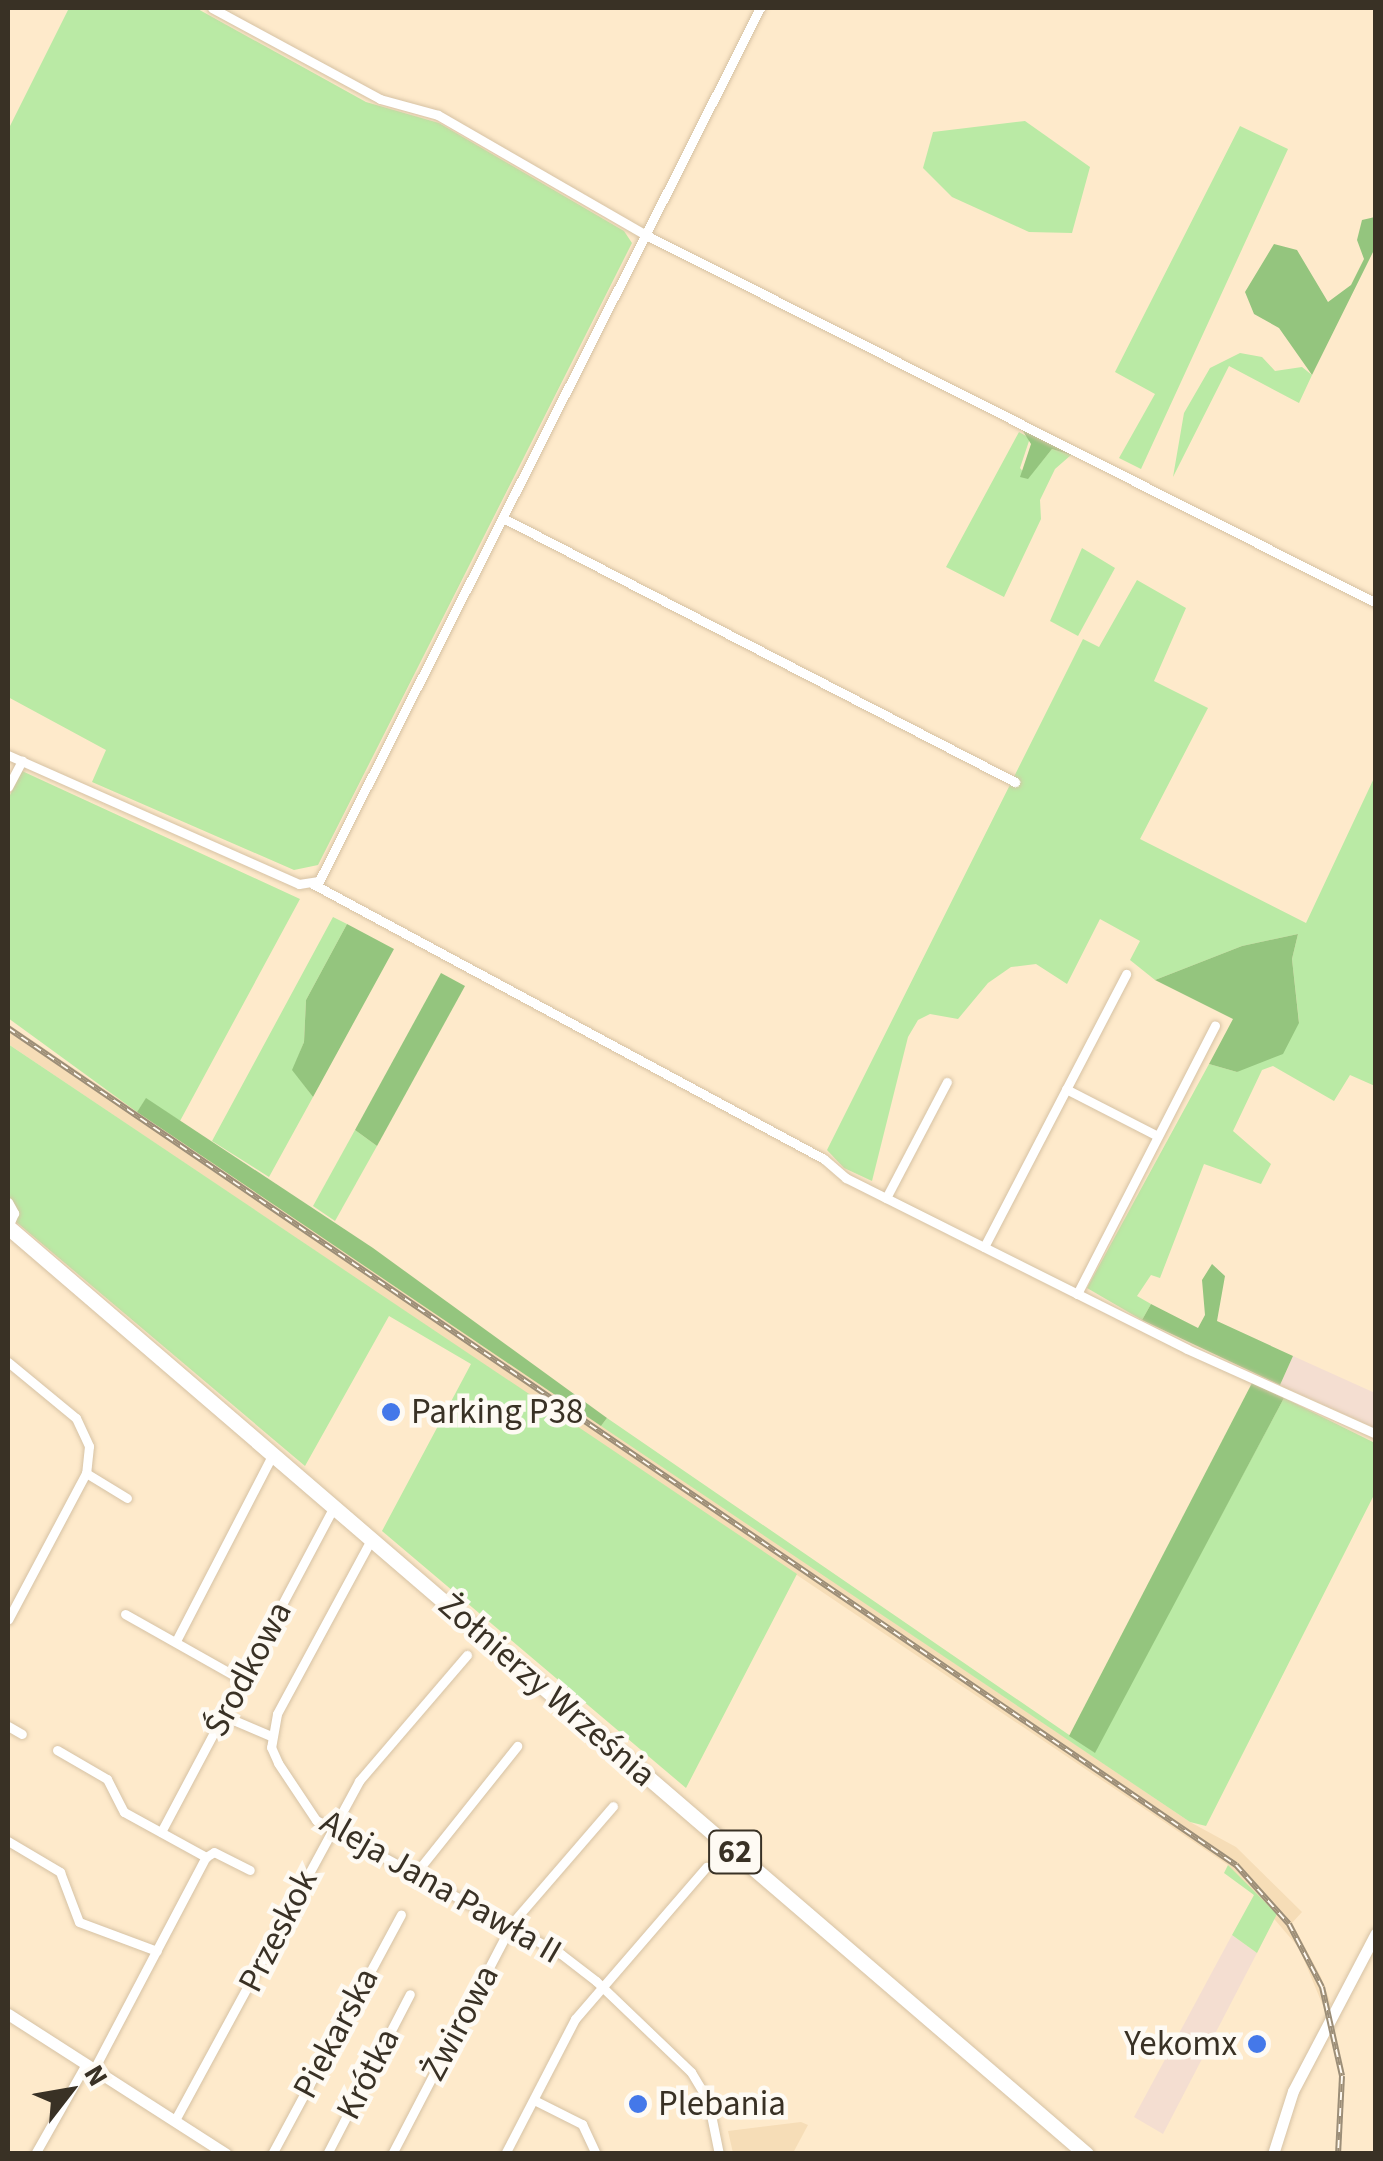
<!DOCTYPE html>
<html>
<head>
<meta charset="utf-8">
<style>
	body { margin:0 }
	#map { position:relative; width:1383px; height:2161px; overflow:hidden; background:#feeacb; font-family:"Source Sans 3",sans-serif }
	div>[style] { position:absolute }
	.built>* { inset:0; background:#f6ddb7 }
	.industrial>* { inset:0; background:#f4ded1 }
	.green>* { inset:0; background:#baeaa5 }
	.forest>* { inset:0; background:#94c57e }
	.roads { filter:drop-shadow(0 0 2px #d6c2a4) drop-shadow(0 0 2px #d6c2a4) }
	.minor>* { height:9px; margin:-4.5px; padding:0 4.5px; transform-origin:4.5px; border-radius:4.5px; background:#fff }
	.tertiary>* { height:11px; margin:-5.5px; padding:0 5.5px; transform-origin:5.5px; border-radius:5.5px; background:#fff }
	.primary>* { height:15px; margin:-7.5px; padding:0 7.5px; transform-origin:7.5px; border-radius:7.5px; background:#fff }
	.rail>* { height:6px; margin-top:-3px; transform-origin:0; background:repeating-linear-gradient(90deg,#fefaf3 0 8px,#9c8e78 0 16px); box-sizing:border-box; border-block:2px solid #9c8e78 }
	.dots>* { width:28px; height:28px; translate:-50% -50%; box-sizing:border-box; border:5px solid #fefaf3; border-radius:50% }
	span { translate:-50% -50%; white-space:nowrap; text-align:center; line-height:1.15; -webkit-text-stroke:9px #fefaf3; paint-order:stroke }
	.shield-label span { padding:2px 8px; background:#fefaf3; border:2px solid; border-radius:8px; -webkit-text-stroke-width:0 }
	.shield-label { font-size:32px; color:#393125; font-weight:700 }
	.poi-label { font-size:35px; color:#393125 }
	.left { translate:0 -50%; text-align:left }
	.right { translate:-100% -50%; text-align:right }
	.street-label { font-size:35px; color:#393125 }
	.frame { position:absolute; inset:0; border:10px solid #393125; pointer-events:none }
	.north { position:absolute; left:20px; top:2041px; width:100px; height:100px; -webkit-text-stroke:8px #fefaf3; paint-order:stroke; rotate:59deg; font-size:28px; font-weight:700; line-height:40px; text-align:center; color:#393125 }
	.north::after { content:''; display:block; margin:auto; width:35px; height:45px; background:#393125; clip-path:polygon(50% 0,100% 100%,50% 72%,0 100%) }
</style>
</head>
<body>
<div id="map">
	<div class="built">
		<i style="clip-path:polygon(8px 1024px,1190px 1822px,1236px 1847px,1302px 1912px,1292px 1923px,1321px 1977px,1331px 2004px,1326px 2013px,1299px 1948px,1228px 1865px,8px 1044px)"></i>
		<i style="clip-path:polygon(801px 2122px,808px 2125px,793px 2153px,733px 2153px,728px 2131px)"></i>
	</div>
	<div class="industrial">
		<i style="clip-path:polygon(1293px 1356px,1375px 1393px,1375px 1428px,1280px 1385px)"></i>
		<i style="clip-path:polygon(1232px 1935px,1257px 1953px,1163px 2134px,1134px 2117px)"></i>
	</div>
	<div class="green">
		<i style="clip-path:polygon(69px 8px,196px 8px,366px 102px,439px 123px,624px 231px,632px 243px,318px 865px,294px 870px,92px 782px,106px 750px,8px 697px,8px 130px)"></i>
		<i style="clip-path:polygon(1025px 121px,1090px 167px,1072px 233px,1029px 232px,952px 197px,923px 168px,933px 132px)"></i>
		<i style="clip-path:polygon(1240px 126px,1288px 149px,1141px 469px,1119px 458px,1155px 394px,1115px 372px)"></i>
		<i style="clip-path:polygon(1240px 353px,1262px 357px,1275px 371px,1302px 367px,1312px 375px,1299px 403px,1229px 366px,1173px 477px,1184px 413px,1210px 368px)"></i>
		<i style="clip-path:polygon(1019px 432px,1030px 438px,1020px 468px,1028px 478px,1052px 449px,1071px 455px,1055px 469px,1040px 500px,1041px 519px,1004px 597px,946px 567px)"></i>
		<i style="clip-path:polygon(1082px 548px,1115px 568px,1078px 636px,1050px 621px)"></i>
		<i style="clip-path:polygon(1137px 580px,1186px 608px,1154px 681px,1208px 708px,1140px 839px,1306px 923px,1375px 776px,1375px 1086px,1350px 1075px,1334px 1101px,1273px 1066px,1262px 1070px,1233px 1131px,1271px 1164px,1261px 1184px,1204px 1164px,1160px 1278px,1151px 1275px,1137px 1296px,1151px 1304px,1142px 1320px,1087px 1288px,1209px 1064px,1237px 1072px,1299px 1022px,1292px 959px,1298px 934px,1242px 946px,1155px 980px,1130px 960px,1140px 941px,1100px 919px,1067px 984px,1036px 964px,1011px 967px,988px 983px,958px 1019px,930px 1014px,918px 1020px,908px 1037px,872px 1181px,844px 1168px,827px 1150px,1083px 639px,1099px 647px)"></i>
		<i style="clip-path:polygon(22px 771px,300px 899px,180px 1121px,146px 1099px,137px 1112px,8px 1018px,8px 799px)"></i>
		<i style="clip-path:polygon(333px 917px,347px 924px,306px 1000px,304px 1042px,293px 1070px,313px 1097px,269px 1177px,212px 1141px)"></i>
		<i style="clip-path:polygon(8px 1044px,797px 1574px,686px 1788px,382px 1531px,471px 1364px,389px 1316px,305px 1466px,8px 1215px)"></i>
		<i style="clip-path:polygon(355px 1130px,377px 1146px,335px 1221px,313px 1206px)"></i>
		<i style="clip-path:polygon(1284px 1398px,1375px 1443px,1375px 1493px,1206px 1826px,1190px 1822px,601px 1426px,607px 1418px,1094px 1752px)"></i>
		<i style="clip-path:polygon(1228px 1865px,1277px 1914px,1257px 1953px,1232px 1935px,1254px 1895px,1224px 1873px)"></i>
	</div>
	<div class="forest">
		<i style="clip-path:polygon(1375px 217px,1375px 248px,1312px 375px,1279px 328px,1254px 314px,1245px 292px,1274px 244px,1297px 250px,1328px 302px,1351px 285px,1364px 259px,1357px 240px,1362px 220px)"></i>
		<i style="clip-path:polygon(1021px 428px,1071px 453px,1071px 455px,1052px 449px,1028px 479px,1020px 477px,1031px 444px)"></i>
		<i style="clip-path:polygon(347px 924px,394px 949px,313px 1097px,292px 1070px,304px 1042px,306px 1000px)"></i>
		<i style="clip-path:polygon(1298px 934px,1292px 959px,1299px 1023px,1283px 1054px,1237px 1072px,1209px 1064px,1233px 1019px,1155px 980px,1242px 946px)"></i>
		<i style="clip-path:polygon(441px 973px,465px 986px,377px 1146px,355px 1130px)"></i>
		<i style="clip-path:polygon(146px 1098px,373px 1248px,607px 1418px,601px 1426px,137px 1112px)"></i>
		<i style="clip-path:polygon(1212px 1264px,1225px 1276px,1217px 1321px,1293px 1356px,1280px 1385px,1142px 1320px,1151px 1304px,1198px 1328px,1205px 1315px,1202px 1280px)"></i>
		<i style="clip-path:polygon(1252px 1383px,1284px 1398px,1095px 1753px,1069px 1736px)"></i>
	</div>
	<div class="roads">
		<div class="minor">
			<i style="left:212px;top:8px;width:191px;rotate:28.4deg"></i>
			<i style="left:380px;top:99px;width:60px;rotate:15.4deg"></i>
			<i style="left:438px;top:115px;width:240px;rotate:30deg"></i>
			<i style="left:646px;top:235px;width:818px;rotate:26.75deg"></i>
			<i style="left:505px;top:519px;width:574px;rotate:27.28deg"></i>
			<i style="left:8px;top:755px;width:318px;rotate:23.9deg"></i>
			<i style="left:299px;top:884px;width:20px;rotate:-9deg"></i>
			<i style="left:319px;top:881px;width:978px;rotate:-63.2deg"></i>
			<i style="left:8px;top:787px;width:30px;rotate:-62deg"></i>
			<i style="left:313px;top:884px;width:580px;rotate:28.29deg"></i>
			<i style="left:824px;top:1159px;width:29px;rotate:41deg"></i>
			<i style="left:846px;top:1178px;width:381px;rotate:26.6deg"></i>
			<i style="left:1187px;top:1349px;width:207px;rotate:24.2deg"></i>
			<i style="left:1066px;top:1089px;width:103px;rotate:27.1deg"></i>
			<i style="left:886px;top:1198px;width:131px;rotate:-62.3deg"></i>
			<i style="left:8px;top:1202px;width:13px;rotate:61deg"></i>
			<i style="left:14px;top:1213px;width:15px;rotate:113deg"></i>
			<i style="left:984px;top:1247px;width:308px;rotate:-62.5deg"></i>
			<i style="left:1077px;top:1294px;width:302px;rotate:-62.8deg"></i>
			<i style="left:8px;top:1362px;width:88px;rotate:39.5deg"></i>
			<i style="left:76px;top:1418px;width:31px;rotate:65deg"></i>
			<i style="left:89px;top:1446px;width:27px;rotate:96deg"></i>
			<i style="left:86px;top:1473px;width:166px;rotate:118deg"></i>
			<i style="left:86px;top:1473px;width:48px;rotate:31.4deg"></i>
			<i style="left:372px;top:1538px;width:200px;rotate:118.4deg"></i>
			<i style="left:277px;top:1714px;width:34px;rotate:100deg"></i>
			<i style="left:271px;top:1747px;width:17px;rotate:66deg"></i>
			<i style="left:278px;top:1763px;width:69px;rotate:56.3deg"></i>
			<i style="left:316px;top:1820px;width:279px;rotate:28.7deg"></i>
			<i style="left:561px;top:1954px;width:44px;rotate:37.6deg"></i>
			<i style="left:596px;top:1981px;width:132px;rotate:43.8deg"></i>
			<i style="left:691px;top:2072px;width:33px;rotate:59deg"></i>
			<i style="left:708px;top:2100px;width:55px;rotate:78.5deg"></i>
			<i style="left:125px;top:1614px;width:134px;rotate:29.4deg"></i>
			<i style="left:176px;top:1641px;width:211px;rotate:-62.6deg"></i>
			<i style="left:224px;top:1716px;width:51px;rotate:23.1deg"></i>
			<i style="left:8px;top:1726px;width:16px;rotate:30deg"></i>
			<i style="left:57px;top:1750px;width:58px;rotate:30.1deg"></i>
			<i style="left:107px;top:1779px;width:37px;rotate:63deg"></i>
			<i style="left:124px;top:1812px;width:94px;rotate:28.8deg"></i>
			<i style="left:161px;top:1832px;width:369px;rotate:-62deg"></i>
			<i style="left:8px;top:1841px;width:61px;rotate:30.8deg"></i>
			<i style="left:60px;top:1872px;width:53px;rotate:69.2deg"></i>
			<i style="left:79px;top:1922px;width:83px;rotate:20.4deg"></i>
			<i style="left:206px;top:1857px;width:9px;rotate:-32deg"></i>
			<i style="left:214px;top:1852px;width:40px;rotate:26.6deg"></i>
			<i style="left:415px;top:1874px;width:164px;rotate:-51.4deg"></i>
			<i style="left:94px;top:2069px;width:240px;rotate:-62.2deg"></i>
			<i style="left:534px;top:2100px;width:54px;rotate:26.6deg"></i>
			<i style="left:582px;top:2124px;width:33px;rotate:65deg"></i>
			<i style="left:175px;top:2120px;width:386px;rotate:-61.5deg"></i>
			<i style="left:359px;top:1781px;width:166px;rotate:-49.4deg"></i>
			<i style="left:35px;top:2154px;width:103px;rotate:-60.5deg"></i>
			<i style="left:272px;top:2154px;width:272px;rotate:-61.7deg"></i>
			<i style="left:327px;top:2154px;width:180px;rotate:-62.6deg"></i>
			<i style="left:392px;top:2154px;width:262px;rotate:-62.5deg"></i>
			<i style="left:513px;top:1922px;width:153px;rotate:-49.2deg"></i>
			<i style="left:505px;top:2154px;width:152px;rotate:-62.6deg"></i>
			<i style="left:575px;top:2019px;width:201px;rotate:-49.2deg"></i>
		</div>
		<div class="tertiary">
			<i style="left:8px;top:2014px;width:259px;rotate:32.7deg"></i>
			<i style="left:1273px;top:2154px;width:66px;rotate:-72.4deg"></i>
			<i style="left:1293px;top:2091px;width:178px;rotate:-62.3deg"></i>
		</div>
		<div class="primary">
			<i style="left:8px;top:1227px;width:1422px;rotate:40.69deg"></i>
		</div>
	</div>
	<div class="rail">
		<i style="left:8px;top:1028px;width:1486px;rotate:34.28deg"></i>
		<i style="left:1236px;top:1865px;width:79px;rotate:48.1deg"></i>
		<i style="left:1289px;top:1924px;width:71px;rotate:62.4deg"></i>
		<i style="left:1322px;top:1987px;width:91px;rotate:77.3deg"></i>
		<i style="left:1342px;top:2076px;width:78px;rotate:92.9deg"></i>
	</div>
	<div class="dots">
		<i style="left:391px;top:1412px;background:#4478e9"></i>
		<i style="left:1257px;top:2044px;background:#4478e9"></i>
		<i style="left:638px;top:2104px;background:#4478e9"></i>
	</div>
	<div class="shield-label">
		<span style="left:735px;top:1852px">62</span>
	</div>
	<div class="poi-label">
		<span class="left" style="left:411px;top:1412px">Parking P38</span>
		<span class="right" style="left:1237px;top:2044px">Yekomx</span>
		<span class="left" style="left:658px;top:2104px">Plebania</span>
	</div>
	<div class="street-label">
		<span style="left:248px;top:1669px;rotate:-62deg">Środkowa</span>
		<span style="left:547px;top:1690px;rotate:41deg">Żołnierzy Września</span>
		<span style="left:441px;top:1887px;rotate:30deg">Aleja Jana Pawła II</span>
		<span style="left:278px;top:1931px;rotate:-63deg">Przeskok</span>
		<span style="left:460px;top:2023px;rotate:-62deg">Żwirowa</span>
		<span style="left:336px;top:2033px;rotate:-62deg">Piekarska</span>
		<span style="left:368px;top:2074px;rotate:-63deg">Krótka</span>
	</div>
	<div class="frame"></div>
	<div class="north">N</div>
</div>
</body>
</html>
